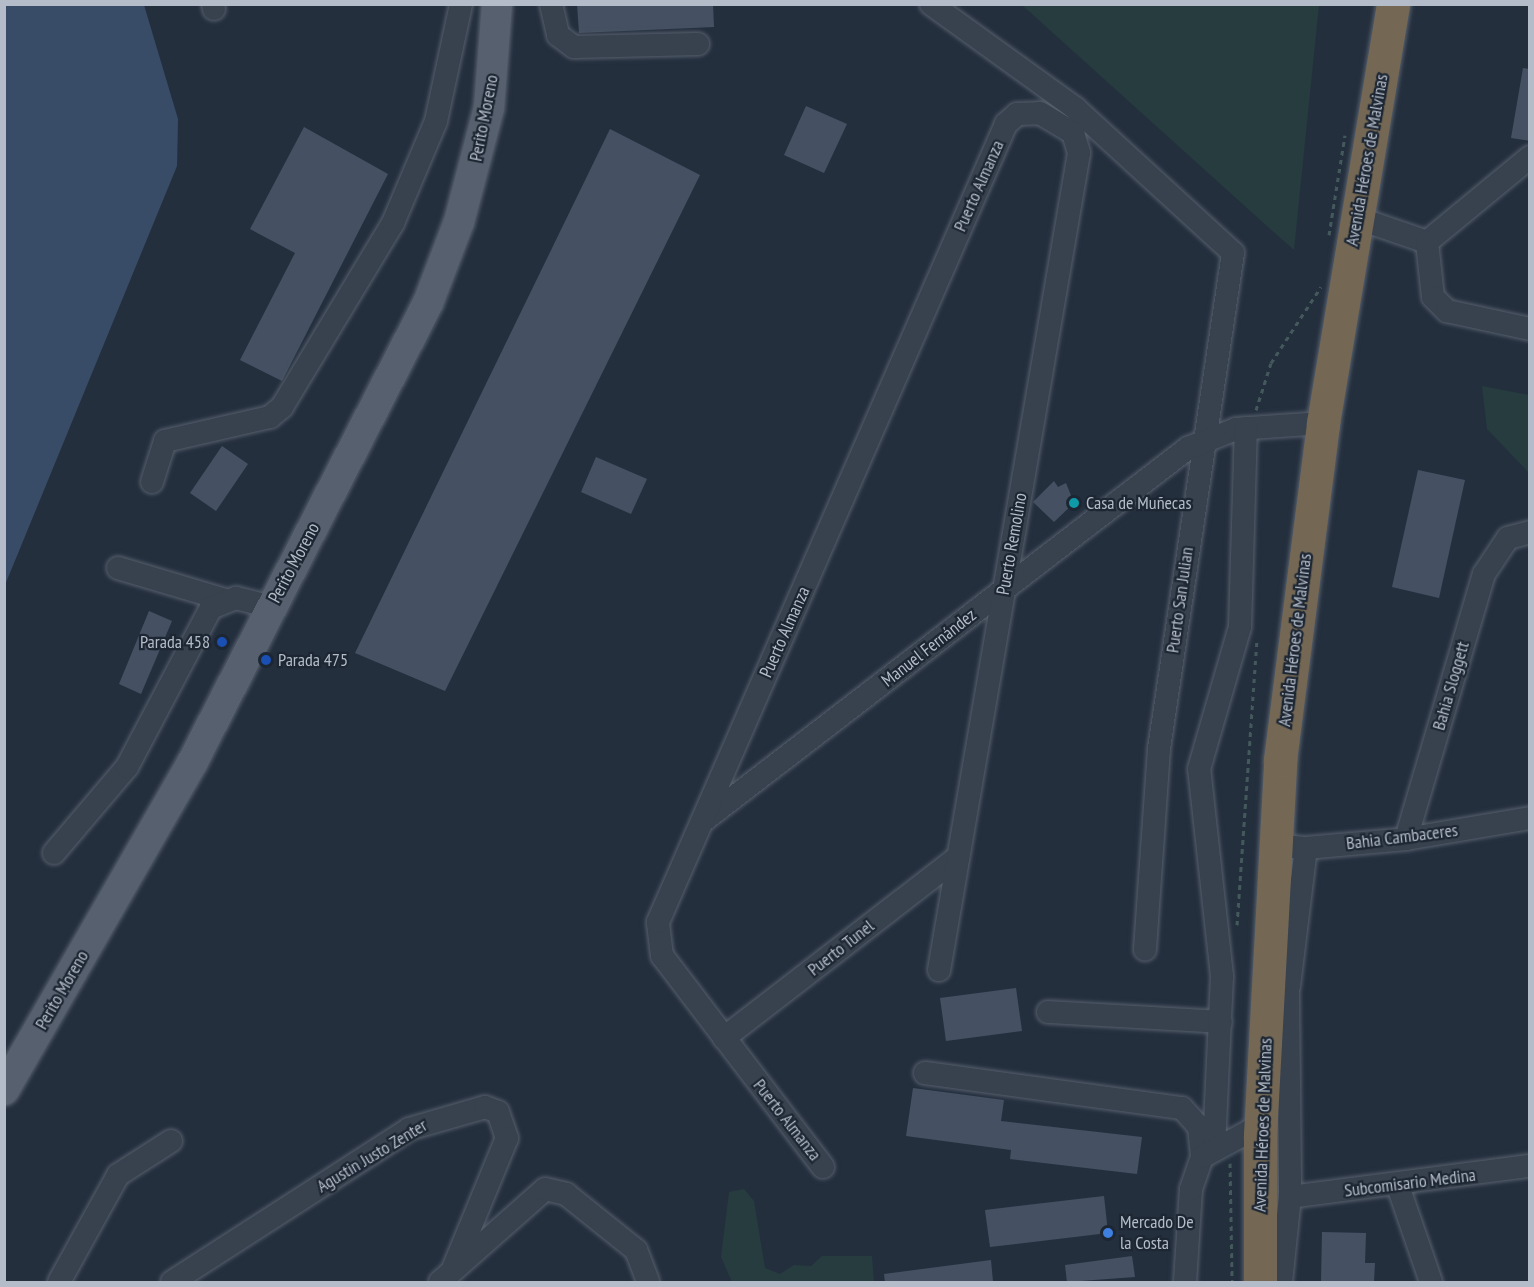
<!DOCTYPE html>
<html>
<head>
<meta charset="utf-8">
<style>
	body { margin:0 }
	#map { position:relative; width:1534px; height:1287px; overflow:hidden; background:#242f3e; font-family:"PT Sans Narrow",sans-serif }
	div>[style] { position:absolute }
	.green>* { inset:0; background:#263c3f }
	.water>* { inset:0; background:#394c67 }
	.building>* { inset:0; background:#455162 }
	.path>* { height:3px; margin-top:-1.5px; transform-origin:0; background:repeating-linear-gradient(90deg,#44595c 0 4.5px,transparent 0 9px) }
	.roads { filter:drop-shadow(0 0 2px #565f6c) drop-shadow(0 0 2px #565f6c) }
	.minor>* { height:22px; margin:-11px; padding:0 11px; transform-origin:11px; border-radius:11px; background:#38414e }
	.major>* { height:30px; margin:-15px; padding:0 15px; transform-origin:15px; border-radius:15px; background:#56606e }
	.highway>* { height:33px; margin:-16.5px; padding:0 16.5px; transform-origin:16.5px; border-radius:16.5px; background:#746855 }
	.dots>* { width:16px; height:16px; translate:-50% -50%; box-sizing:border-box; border:3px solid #1d2633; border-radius:50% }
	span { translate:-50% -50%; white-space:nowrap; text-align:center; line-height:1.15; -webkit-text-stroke:4.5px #1d2633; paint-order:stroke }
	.street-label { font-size:18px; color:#b4bcc9 }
	.poi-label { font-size:18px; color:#b4bcc9 }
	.left { translate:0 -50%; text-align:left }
	.right { translate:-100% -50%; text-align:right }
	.frame { position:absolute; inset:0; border:6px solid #b4bcc9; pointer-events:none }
</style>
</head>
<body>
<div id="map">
	<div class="green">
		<i style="clip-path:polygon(1022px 5px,1319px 5px,1294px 250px,1258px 218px)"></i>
		<i style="clip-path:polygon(1482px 386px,1529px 395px,1529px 473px,1487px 429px)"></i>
		<i style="clip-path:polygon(744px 1189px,754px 1201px,765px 1268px,780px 1274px,794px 1265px,811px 1266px,822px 1256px,872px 1256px,874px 1282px,732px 1282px,721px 1257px,729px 1192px)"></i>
	</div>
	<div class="water">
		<i style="clip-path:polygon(5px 4px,144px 5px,178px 119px,177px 166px,5px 585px)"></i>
	</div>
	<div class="building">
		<i style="clip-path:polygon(577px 4px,713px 4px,714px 27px,579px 33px)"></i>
		<i style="clip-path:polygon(1523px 68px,1530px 69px,1530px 141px,1511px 138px)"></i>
		<i style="clip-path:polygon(806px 106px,847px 124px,824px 173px,784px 155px)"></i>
		<i style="clip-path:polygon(304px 127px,388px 174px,282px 381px,240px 360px,295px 253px,250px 229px)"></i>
		<i style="clip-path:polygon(610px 129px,700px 175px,445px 691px,355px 653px)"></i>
		<i style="clip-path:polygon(222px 446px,248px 464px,216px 511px,190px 493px)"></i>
		<i style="clip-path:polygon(596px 457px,647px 479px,631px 514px,581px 492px)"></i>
		<i style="clip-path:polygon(1418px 470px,1465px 480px,1439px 598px,1392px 587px)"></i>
		<i style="clip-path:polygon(1054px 481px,1058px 487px,1066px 483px,1074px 503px,1054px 522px,1033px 502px)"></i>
		<i style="clip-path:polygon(149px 611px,172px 621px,141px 694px,119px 684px)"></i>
		<i style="clip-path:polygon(1016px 988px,1022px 1031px,946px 1041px,940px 998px)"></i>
		<i style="clip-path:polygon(913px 1088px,1004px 1100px,1001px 1121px,1142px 1137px,1137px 1174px,1010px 1159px,1011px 1150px,906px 1136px)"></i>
		<i style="clip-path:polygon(1104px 1196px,1108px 1233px,990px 1247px,985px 1210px)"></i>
		<i style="clip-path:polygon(1322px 1232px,1366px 1233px,1365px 1263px,1375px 1263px,1374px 1282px,1321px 1282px)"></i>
		<i style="clip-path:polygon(1132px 1256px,1135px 1277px,1067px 1282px,1065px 1265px)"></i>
		<i style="clip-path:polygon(991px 1260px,993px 1282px,885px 1282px,884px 1274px)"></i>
	</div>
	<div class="path">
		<i style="left:1329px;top:235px;width:101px;rotate:-80.9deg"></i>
		<i style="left:1256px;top:410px;width:49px;rotate:-72.3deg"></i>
		<i style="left:1271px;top:363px;width:91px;rotate:-56.7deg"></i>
		<i style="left:1237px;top:925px;width:284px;rotate:-86deg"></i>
		<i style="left:1230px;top:1163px;width:119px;rotate:89deg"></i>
	</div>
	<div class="roads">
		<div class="minor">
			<i style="left:213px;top:4px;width:5px;rotate:79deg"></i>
			<i style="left:551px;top:4px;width:32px;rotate:77deg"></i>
			<i style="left:558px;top:35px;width:20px;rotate:37deg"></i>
			<i style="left:574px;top:47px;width:124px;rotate:-1.4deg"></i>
			<i style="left:931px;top:4px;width:178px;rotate:35.8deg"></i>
			<i style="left:1075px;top:108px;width:214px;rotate:42.5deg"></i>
			<i style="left:1233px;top:253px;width:501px;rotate:98.49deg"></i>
			<i style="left:1159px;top:749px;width:201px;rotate:94deg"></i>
			<i style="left:1357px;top:218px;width:74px;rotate:18.9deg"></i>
			<i style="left:1427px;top:242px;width:134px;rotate:-39.5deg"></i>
			<i style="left:1427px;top:242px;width:55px;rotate:83.8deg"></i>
			<i style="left:1433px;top:297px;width:20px;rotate:45deg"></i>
			<i style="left:1447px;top:311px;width:85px;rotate:12.2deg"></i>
			<i style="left:152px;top:482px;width:43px;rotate:-72.4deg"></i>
			<i style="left:165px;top:441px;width:108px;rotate:-12.9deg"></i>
			<i style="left:270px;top:417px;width:16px;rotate:-40deg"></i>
			<i style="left:282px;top:407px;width:215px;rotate:-58.9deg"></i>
			<i style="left:393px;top:223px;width:111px;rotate:-67.1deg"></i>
			<i style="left:436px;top:121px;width:120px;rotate:-77.9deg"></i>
			<i style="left:118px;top:568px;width:109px;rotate:16.6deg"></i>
			<i style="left:703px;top:821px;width:612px;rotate:-37.56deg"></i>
			<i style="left:1188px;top:448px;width:52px;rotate:-21.6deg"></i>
			<i style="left:1236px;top:429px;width:87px;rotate:-3.9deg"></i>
			<i style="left:1406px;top:839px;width:276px;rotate:-73.6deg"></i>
			<i style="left:1484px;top:574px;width:43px;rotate:-56.3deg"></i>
			<i style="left:1508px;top:538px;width:23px;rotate:-15deg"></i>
			<i style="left:1275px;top:845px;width:31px;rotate:6deg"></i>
			<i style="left:1306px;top:848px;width:100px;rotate:-5.1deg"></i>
			<i style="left:1406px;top:839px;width:126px;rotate:-9.6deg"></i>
			<i style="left:54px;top:853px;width:113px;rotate:-49.7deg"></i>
			<i style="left:127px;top:767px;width:180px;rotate:-62.2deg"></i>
			<i style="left:211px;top:608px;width:27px;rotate:-22deg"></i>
			<i style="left:236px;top:598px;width:36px;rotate:14deg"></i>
			<i style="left:1272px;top:953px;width:44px;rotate:68.7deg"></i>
			<i style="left:1288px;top:994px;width:203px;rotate:89.4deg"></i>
			<i style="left:1289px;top:986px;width:139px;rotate:-83deg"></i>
			<i style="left:1048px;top:1012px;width:173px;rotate:3.3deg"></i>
			<i style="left:724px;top:1038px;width:296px;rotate:-37.7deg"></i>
			<i style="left:925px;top:1073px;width:259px;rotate:7.8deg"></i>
			<i style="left:1182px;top:1108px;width:25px;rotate:48deg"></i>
			<i style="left:1199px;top:1127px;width:30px;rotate:84deg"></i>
			<i style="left:1214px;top:1146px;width:170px;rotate:-87.3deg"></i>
			<i style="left:1222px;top:976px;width:208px;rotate:-96.3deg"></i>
			<i style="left:1199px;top:769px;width:148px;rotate:-73.9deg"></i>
			<i style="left:1240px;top:627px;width:199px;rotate:-88.3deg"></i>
			<i style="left:823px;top:1167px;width:265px;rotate:-127.3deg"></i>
			<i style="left:662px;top:956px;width:34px;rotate:-97deg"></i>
			<i style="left:658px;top:922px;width:871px;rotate:-66.44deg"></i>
			<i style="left:1006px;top:124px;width:15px;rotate:-42deg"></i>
			<i style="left:1017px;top:114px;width:23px;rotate:-2deg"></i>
			<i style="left:1040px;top:113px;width:39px;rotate:31deg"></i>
			<i style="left:1073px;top:133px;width:21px;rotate:73deg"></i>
			<i style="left:1079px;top:153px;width:829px;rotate:99.72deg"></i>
			<i style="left:1398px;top:1186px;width:102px;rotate:71deg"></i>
			<i style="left:59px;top:1282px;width:122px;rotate:-61.1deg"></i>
			<i style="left:118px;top:1175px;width:63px;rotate:-32.7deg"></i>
			<i style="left:172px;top:1282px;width:282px;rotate:-32.8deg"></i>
			<i style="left:409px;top:1129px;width:79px;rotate:-16.1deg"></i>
			<i style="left:485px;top:1107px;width:14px;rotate:21deg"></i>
			<i style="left:498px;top:1112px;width:28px;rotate:71deg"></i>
			<i style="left:507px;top:1138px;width:142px;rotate:112.4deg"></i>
			<i style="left:440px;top:1282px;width:140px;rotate:-41.5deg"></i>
			<i style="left:545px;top:1189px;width:22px;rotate:13deg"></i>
			<i style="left:566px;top:1194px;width:90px;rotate:38.7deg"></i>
			<i style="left:636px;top:1250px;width:34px;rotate:69deg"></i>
			<i style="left:1185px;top:1282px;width:93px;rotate:-86.3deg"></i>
			<i style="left:1191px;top:1189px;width:34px;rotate:-71deg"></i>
			<i style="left:1202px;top:1157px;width:67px;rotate:-28.5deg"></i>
			<i style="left:1281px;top:1282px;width:85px;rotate:-84deg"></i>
			<i style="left:1290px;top:1197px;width:242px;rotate:-7.4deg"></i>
		</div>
		<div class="major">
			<i style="left:4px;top:1090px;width:377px;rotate:-60.1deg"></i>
			<i style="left:192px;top:763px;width:517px;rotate:-62.84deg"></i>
			<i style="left:428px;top:303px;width:87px;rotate:-69.1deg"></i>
			<i style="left:459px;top:222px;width:118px;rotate:-75.3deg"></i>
			<i style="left:489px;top:108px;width:104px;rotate:-85.6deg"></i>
		</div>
		<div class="highway">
			<i style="left:1260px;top:1282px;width:147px;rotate:-90deg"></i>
			<i style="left:1260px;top:1135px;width:376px;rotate:-86.9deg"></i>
			<i style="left:1280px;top:760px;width:340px;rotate:-82.7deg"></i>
			<i style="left:1323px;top:423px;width:425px;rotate:-80.5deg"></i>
		</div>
	</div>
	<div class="dots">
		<i style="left:1074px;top:503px;background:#0f9aa8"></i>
		<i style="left:222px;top:642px;background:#1a4fb4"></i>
		<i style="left:266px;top:660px;background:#1a4fb4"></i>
		<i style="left:1108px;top:1233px;background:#3f7fe0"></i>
	</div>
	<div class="street-label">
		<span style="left:484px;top:118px;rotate:-79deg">Perito Moreno</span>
		<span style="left:1367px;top:160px;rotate:-80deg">Avenida Héroes de Malvinas</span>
		<span style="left:979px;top:186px;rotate:-66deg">Puerto Almanza</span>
		<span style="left:1012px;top:544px;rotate:-80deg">Puerto Remolino</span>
		<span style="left:294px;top:563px;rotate:-62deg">Perito Moreno</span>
		<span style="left:1180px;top:600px;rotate:-82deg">Puerto San Julian</span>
		<span style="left:785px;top:632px;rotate:-66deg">Puerto Almanza</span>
		<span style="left:1295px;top:640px;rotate:-83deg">Avenida Héroes de Malvinas</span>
		<span style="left:929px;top:648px;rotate:-38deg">Manuel Fernández</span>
		<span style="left:1451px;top:686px;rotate:-74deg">Bahia Sloggett</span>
		<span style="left:1402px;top:837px;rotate:-7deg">Bahia Cambaceres</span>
		<span style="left:841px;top:948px;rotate:-38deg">Puerto Tunel</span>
		<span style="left:62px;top:990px;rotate:-60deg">Perito Moreno</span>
		<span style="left:787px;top:1120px;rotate:52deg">Puerto Almanza</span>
		<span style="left:1263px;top:1125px;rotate:-88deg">Avenida Héroes de Malvinas</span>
		<span style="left:372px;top:1156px;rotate:-31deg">Agustin Justo Zenter</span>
		<span style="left:1410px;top:1183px;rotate:-7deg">Subcomisario Medina</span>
	</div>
	<div class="poi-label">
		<span class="left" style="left:1086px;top:503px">Casa de Muñecas</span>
		<span class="right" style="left:210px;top:642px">Parada 458</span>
		<span class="left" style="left:278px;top:660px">Parada 475</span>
		<span class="left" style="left:1120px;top:1233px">Mercado De<br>la Costa</span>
	</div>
	<div class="frame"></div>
</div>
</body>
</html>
